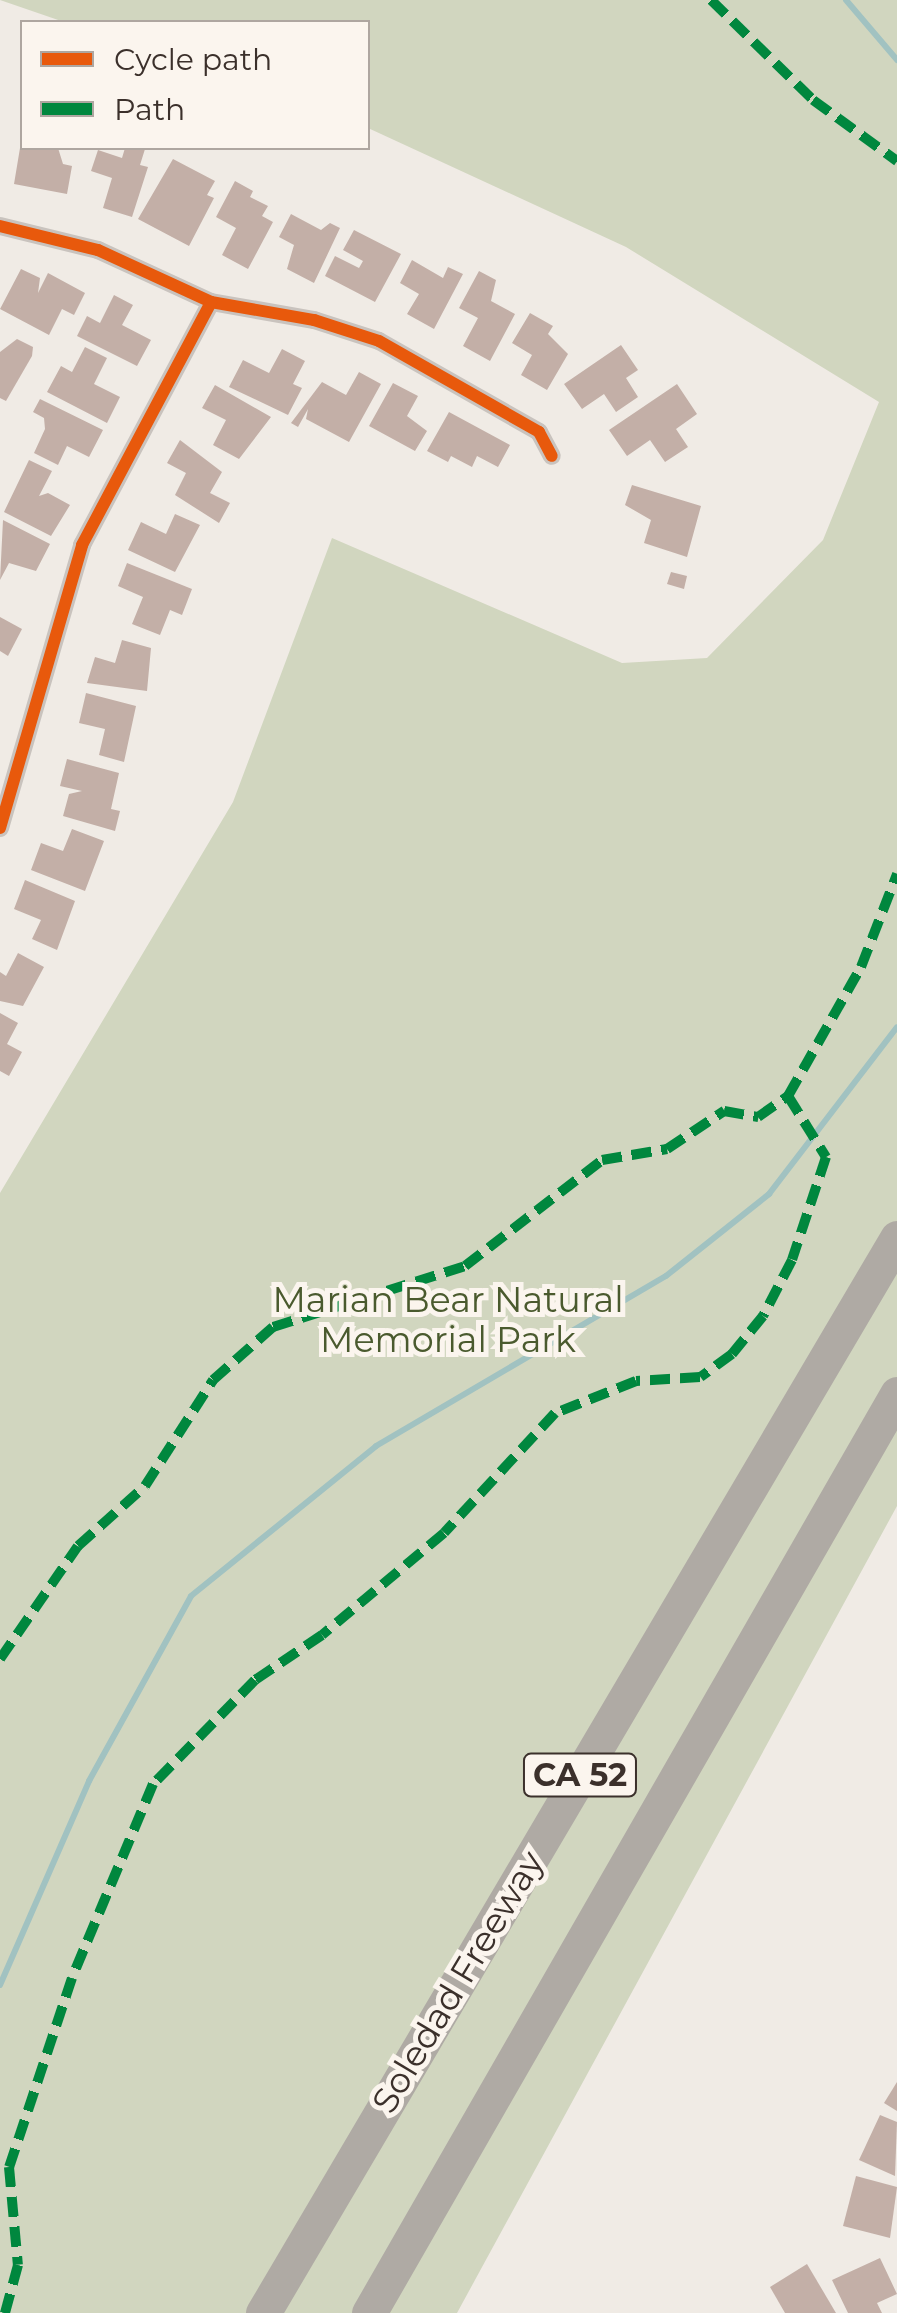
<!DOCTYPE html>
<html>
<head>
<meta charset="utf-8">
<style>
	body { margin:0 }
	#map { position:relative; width:897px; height:2313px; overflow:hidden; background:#f0ebe5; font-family:Montserrat,sans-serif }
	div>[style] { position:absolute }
	.green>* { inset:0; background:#d1d6bf }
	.stream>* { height:6px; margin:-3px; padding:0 3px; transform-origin:3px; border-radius:3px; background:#a1c2c1 }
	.building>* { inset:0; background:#c3afa7 }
	.minor>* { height:18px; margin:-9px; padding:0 9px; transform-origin:9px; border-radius:9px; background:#c9c3be }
	.motorway>* { height:35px; margin:-17.5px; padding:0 17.5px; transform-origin:17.5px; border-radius:17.5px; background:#afaaa4 }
	.quiet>* { height:10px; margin-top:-5px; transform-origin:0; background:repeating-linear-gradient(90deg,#00873e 0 20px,transparent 0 30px) }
	.cycleway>* { height:12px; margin:-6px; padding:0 6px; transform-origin:6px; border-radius:6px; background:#e8590c }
	span { translate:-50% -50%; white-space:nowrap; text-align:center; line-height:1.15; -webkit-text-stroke:10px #fbf5ee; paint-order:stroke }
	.shield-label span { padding:2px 8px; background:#fbf5ee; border:2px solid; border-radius:8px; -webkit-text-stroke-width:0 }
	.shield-label { font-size:32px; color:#3b302b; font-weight:700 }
	.park-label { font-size:35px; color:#4a5a2e }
	.street-label { font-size:35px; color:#3b302b }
	.legend { position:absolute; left:20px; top:20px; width:350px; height:130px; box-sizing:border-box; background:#fbf5ee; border:2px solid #aea6a0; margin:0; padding:12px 18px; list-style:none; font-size:30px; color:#3b302b }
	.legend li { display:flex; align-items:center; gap:20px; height:50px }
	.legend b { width:50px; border:2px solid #aea6a0 }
</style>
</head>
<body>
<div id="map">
	<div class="green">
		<i style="clip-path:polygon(0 0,897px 0,897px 1506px,457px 2313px,0 2313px,0 1193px,233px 802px,332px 538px,622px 663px,707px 658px,823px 540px,879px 402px,626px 247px,368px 128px,368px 22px,64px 22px)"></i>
	</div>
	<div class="stream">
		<i style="left:846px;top:0;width:79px;rotate:49.6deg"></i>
		<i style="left:0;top:1985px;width:223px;rotate:-66.4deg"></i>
		<i style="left:89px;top:1781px;width:211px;rotate:-61.1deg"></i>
		<i style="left:191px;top:1596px;width:238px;rotate:-39deg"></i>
		<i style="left:376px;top:1446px;width:336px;rotate:-30.4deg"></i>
		<i style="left:666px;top:1276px;width:132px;rotate:-38.5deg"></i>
		<i style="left:769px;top:1194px;width:210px;rotate:-52.5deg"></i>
	</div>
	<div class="building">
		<i style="clip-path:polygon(20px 148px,58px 148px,63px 164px,72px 166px,67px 194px,14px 184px)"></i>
		<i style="clip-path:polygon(125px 148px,145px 149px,140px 165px,148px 167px,132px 217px,103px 208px,112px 178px,91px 171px,98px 150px,122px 158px)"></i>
		<i style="clip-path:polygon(173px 159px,215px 181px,207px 195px,214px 198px,189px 246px,138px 219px)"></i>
		<i style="clip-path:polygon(235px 181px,253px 191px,250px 197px,268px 206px,262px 216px,273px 222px,248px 269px,222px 255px,236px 228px,216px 217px)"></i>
		<i style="clip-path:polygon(291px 214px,321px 230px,330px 223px,340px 228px,314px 283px,287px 269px,294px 245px,279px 237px)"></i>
		<i style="clip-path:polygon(354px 230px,401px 254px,375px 302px,325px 276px,335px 256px,359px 268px,363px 261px,343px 250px)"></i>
		<i style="clip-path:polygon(412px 260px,443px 278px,448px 267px,463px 274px,434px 329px,407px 314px,419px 294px,400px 283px)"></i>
		<i style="clip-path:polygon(21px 269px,40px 278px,38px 293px,48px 273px,85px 293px,74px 315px,62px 309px,49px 335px,0 309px)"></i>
		<i style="clip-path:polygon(479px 271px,496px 280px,491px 301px,515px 314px,490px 361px,463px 346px,478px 318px,459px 308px)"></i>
		<i style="clip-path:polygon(114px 295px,133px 305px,122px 325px,151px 340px,137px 366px,77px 336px,87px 316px,100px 323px)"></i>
		<i style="clip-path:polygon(530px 313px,553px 326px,548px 334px,568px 354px,547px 390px,521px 375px,532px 355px,512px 343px)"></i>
		<i style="clip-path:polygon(17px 339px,33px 347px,32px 356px,6px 401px,0 398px,0 352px)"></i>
		<i style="clip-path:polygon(621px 345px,638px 370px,626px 378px,638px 397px,616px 412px,604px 394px,582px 409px,564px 384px)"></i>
		<i style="clip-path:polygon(85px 347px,107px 358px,94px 384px,120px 397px,107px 423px,47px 392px,61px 366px,72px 372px)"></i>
		<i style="clip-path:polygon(282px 349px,305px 361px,293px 384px,302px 388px,288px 415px,229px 387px,243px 360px,269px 373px)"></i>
		<i style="clip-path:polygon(359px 372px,381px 384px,349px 442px,306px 419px,308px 409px,298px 427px,291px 423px,322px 382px,346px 395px)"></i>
		<i style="clip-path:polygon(393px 383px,418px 396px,407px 416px,427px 431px,415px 451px,369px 426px)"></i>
		<i style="clip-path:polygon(677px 384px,697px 414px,676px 429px,688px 447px,665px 462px,650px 440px,627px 456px,609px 430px)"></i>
		<i style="clip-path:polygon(215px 385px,271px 417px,239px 459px,213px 445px,226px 420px,202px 408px)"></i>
		<i style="clip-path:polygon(40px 399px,103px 430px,89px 457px,67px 446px,58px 465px,34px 453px,45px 429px,44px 418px,33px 412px)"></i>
		<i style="clip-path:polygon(449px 412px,510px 445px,498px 467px,477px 456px,472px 467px,451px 456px,448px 462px,427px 451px)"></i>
		<i style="clip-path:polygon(180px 440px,222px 472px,210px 493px,230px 503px,219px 523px,175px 495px,186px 473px,167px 463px)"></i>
		<i style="clip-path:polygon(29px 460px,52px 471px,39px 496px,48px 493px,70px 505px,51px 536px,4px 512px)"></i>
		<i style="clip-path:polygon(632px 485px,701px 506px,687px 557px,644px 543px,651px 520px,625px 505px)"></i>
		<i style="clip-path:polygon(175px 514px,200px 525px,175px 572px,128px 550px,141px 522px,166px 534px)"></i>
		<i style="clip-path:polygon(3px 520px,50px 544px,36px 571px,9px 563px,0 580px)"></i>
		<i style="clip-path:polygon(127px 563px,192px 589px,182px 615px,170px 610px,160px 635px,132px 624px,143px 597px,118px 586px)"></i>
		<i style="clip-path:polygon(671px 572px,687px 576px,684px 589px,667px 584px)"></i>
		<i style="clip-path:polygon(0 617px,22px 629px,8px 656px,0 651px)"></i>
		<i style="clip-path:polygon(122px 640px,151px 648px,147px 691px,87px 683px,95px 657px,115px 663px)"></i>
		<i style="clip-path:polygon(86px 693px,136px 706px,124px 762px,99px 755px,105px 729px,79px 723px)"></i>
		<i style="clip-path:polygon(67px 759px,119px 773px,111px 809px,120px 811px,115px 831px,63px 816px,69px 794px,82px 791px,60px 786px)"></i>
		<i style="clip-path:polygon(72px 829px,104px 841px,85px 891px,31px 870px,41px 843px,63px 851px)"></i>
		<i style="clip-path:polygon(25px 880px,75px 901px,57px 950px,32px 939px,41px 920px,14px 909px)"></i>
		<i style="clip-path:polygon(18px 953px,44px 967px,23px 1006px,0 1001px,0 972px,6px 976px)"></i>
		<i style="clip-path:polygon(0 1013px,18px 1023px,7px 1044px,22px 1052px,9px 1076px,0 1071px)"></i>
		<i style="clip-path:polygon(897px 2082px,897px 2111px,884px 2103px)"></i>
		<i style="clip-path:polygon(880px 2115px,897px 2122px,895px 2176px,859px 2160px)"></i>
		<i style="clip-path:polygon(856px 2176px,897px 2187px,890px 2238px,843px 2226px)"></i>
		<i style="clip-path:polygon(880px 2258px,897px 2294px,877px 2303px,882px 2313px,848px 2313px,832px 2280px)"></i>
		<i style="clip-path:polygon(807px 2264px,836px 2313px,785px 2313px,770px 2287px)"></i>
	</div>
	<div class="minor">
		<i style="left:0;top:226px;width:101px;rotate:13.8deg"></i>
		<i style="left:98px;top:250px;width:124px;rotate:24.7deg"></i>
		<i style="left:211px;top:302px;width:105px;rotate:9.9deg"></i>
		<i style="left:314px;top:320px;width:68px;rotate:17.9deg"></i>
		<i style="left:379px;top:341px;width:184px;rotate:29.6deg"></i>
		<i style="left:539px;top:432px;width:27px;rotate:62deg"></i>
		<i style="left:0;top:828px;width:295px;rotate:-73.8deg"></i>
		<i style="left:82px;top:545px;width:275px;rotate:-62deg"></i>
	</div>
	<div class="motorway">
		<i style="left:263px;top:2313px;width:1248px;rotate:-59.47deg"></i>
		<i style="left:369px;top:2313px;width:1060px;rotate:-60.12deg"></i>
	</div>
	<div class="quiet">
		<i style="left:711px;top:0;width:143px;rotate:44.4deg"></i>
		<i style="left:813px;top:100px;width:104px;rotate:36deg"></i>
		<i style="left:788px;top:1096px;width:148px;rotate:-60.5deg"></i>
		<i style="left:861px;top:967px;width:100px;rotate:-68.8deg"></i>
		<i style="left:0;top:1659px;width:137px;rotate:-55.4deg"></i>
		<i style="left:78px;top:1546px;width:90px;rotate:-41.8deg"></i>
		<i style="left:145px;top:1486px;width:126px;rotate:-57.3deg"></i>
		<i style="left:213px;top:1380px;width:80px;rotate:-41.5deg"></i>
		<i style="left:273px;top:1327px;width:201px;rotate:-17.6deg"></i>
		<i style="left:465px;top:1266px;width:173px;rotate:-37.7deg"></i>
		<i style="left:602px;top:1160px;width:66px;rotate:-9.6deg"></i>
		<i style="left:667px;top:1149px;width:69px;rotate:-33.7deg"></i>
		<i style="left:724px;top:1111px;width:35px;rotate:10deg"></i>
		<i style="left:758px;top:1117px;width:37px;rotate:-35deg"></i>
		<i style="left:788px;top:1096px;width:72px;rotate:58.1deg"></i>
		<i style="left:826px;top:1157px;width:108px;rotate:108.3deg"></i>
		<i style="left:792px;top:1260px;width:63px;rotate:117.4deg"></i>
		<i style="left:763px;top:1316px;width:49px;rotate:129.2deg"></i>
		<i style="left:732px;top:1354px;width:39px;rotate:144deg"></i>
		<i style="left:700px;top:1377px;width:64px;rotate:176.4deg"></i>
		<i style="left:636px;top:1381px;width:87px;rotate:158.4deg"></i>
		<i style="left:555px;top:1413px;width:163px;rotate:132.8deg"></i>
		<i style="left:444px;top:1533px;width:159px;rotate:140.1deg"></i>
		<i style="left:322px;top:1635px;width:81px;rotate:146.1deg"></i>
		<i style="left:255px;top:1680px;width:146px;rotate:134.4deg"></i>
		<i style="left:153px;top:1784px;width:210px;rotate:112.7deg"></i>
		<i style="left:72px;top:1978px;width:199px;rotate:108.4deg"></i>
		<i style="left:9px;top:2167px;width:98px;rotate:84.8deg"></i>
		<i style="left:18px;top:2265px;width:50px;rotate:105.2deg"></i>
	</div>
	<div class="cycleway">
		<i style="left:0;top:226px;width:101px;rotate:13.8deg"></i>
		<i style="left:98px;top:250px;width:124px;rotate:24.7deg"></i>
		<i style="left:211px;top:302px;width:105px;rotate:9.9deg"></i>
		<i style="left:314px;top:320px;width:68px;rotate:17.9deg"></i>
		<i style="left:379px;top:341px;width:184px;rotate:29.6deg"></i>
		<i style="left:539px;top:432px;width:27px;rotate:62deg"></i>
		<i style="left:0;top:828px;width:295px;rotate:-73.8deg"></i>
		<i style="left:82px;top:545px;width:275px;rotate:-62deg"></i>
	</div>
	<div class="shield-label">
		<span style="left:580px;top:1775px">CA 52</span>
	</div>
	<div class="park-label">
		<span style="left:448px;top:1320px">Marian Bear Natural<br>Memorial Park</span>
	</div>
	<div class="street-label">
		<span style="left:458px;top:1982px;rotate:-59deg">Soledad Freeway</span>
	</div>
	<ul class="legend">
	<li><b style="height:12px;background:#e8590c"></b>Cycle path</li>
	<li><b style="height:12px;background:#00873e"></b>Path</li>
	</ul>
</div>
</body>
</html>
